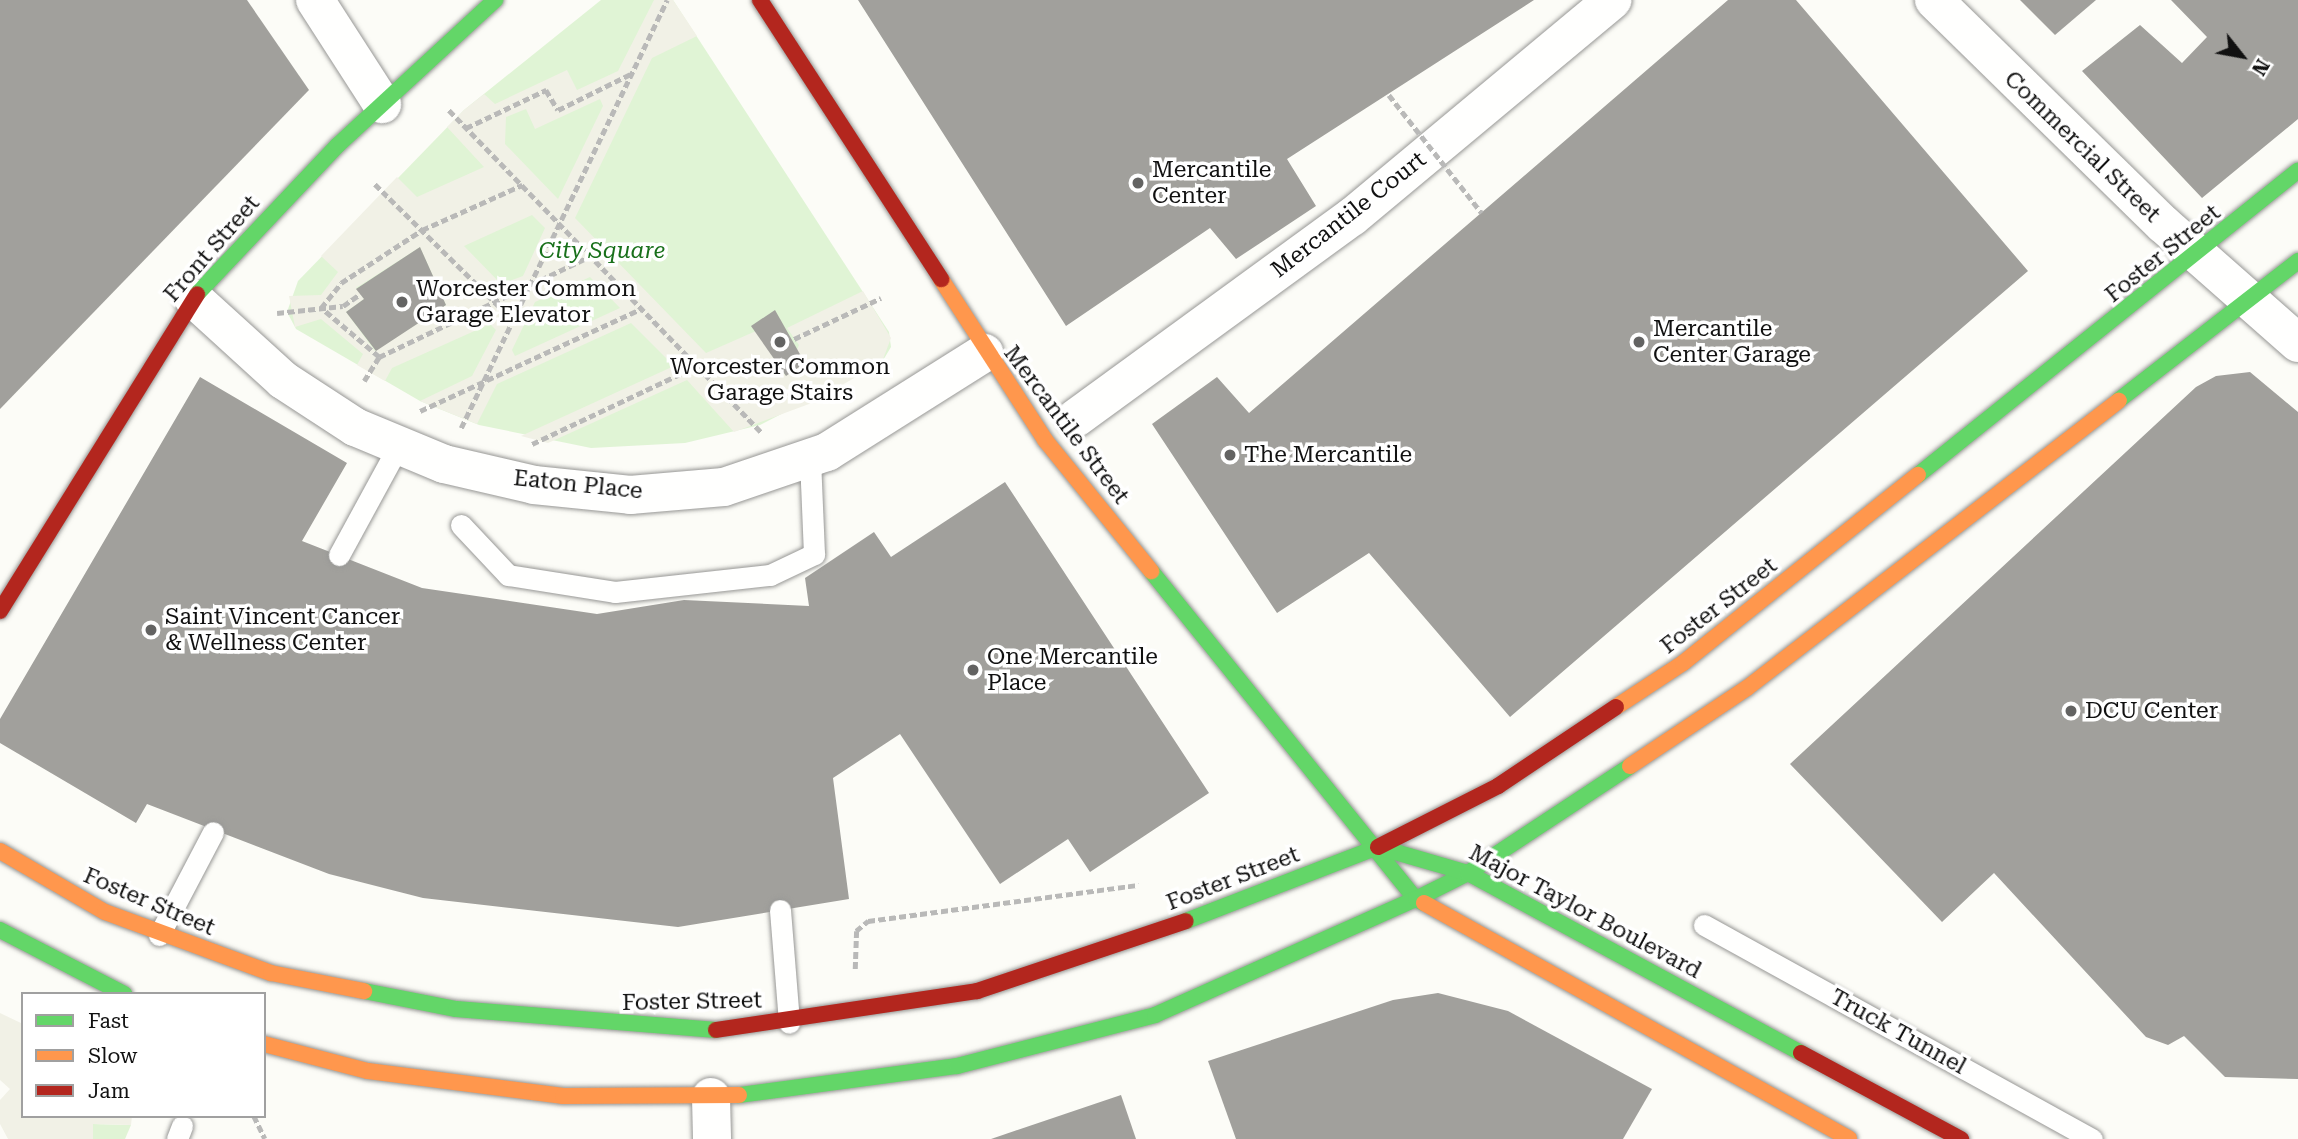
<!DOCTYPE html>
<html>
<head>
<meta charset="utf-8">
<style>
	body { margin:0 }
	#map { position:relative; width:2298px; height:1139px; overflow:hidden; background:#fcfcf7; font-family:"Roboto Serif",serif }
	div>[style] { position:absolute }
	.green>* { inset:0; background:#e0f4d5 }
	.plaza>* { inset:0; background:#f1f1e6 }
	.building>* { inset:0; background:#a1a09c }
	.path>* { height:4.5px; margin-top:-2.25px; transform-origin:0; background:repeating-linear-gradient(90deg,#b9b9b8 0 7px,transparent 0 10.5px) }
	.roads { filter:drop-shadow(0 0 2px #979795) drop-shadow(0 0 2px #979795) }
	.lane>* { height:21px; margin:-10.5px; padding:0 10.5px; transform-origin:10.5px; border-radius:10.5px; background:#fffffe }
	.street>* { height:38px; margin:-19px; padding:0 19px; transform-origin:19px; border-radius:19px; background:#fffffe }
	.fast>* { height:16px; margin:-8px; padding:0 8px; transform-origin:8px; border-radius:8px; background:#63d668 }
	.slow>* { height:16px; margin:-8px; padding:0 8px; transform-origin:8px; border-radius:8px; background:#ff974d }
	.jam>* { height:16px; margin:-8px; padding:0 8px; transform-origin:8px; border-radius:8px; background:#b3261e }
	.path-bridge>* { height:4.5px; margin-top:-2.25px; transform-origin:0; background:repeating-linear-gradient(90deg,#b9b9b8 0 7px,transparent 0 10.5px) }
	.dots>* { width:19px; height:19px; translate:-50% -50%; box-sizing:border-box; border:4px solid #fff; border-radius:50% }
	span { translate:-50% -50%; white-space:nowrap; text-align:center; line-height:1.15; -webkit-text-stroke:7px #fff; paint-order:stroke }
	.street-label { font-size:23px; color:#111 }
	.poi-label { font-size:23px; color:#111 }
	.left { translate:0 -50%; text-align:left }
	.park-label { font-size:23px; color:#19701b; font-style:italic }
	.legend { position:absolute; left:21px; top:992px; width:245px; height:126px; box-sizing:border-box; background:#fff; border:2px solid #a0a0a0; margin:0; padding:9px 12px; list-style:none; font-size:21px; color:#111 }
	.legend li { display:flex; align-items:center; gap:14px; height:35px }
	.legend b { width:35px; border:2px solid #a0a0a0 }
	.north { position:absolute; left:2207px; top:21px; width:70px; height:70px; -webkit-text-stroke:5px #fff; paint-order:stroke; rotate:121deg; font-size:19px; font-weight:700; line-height:28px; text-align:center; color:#111 }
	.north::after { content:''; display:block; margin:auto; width:24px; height:32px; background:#111; clip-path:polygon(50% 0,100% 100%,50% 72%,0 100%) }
</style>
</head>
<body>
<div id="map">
	<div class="green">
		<i style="clip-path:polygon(601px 0,673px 0,889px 332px,891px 347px,882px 362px,760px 425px,685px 443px,591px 448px,479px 425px,420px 401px,296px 329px,287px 312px,298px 281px,464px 110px)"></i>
		<i style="clip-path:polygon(93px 1124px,131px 1125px,125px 1139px,93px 1139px)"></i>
	</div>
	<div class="plaza">
		<i style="clip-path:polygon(evenodd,654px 0,673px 0,697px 36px,652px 58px,575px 218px,706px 353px,756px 331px,786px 376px,799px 345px,787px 328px,863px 291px,891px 338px,882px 362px,809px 404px,734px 432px,687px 380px,548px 443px,521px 436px,674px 366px,631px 323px,497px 384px,477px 424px,420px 401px,472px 376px,496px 330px,490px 324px,392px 368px,385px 381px,357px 365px,363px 354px,321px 319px,295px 327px,289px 296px,321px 295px,338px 272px,321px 256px,397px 177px,417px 197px,484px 167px,447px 127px,464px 110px,484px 94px,495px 104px,567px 70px,577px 90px,618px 71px,654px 0,600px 99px,603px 106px,558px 199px,505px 144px,506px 117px,526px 109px,535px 129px,600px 99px,654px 0,532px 215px,545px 228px,523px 276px,501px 284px,464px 246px,532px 215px,654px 0,420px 247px,446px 305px,375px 351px,346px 312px,364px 299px,356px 288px,420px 247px,654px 0,590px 277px,620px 308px,515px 356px,512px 350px,535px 302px,590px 277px)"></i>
		<i style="clip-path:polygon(0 1013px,23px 1024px,23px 1116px,132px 1116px,131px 1125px,93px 1124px,93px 1139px,8px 1139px,0 1124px,0 1100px,10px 1089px,0 1080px)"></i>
	</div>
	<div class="building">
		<i style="clip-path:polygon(0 0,247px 0,309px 90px,0 409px)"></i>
		<i style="clip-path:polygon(858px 0,1534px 0,1287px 159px,1316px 206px,1236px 259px,1210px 228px,1066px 326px)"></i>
		<i style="clip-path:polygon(1728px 0,1796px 0,2028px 271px,1510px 717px,1369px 553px,1277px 613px,1152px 424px,1217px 377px,1249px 413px)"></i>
		<i style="clip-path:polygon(2020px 0,2096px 0,2055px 35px)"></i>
		<i style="clip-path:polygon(2171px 0,2298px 0,2298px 119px,2202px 198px,2082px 71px,2140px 25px,2182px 63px,2207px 37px)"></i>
		<i style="clip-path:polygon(420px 247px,446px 305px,376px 351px,346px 312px,364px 299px,356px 289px)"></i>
		<i style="clip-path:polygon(775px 310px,805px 363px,786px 376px,751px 326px)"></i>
		<i style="clip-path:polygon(2250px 372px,2298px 412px,2298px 1079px,2225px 1077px,2184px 1036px,2168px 1045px,2146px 1037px,1994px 873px,1942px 922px,1790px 764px,2196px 387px,2216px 376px)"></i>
		<i style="clip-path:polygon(200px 377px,347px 463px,302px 541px,422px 588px,597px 614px,684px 600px,809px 606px,805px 578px,874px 532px,891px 557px,1005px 482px,1209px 793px,1090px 872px,1068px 839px,1000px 884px,900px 734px,833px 778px,849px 899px,678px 927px,423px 898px,329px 874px,147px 804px,136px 823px,0 743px,0 719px)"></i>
		<i style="clip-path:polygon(1438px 993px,1508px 1011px,1652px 1089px,1623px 1139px,1236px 1139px,1208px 1061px,1393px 1000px)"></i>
		<i style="clip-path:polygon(1121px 1095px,1136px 1139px,991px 1139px)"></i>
	</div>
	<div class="path">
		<i style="left:449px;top:110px;width:450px;rotate:45.9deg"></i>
		<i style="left:466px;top:128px;width:89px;rotate:-25.4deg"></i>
		<i style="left:546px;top:90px;width:23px;rotate:59deg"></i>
		<i style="left:558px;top:110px;width:81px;rotate:-26.3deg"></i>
		<i style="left:375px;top:184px;width:194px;rotate:44.6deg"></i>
		<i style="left:277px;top:313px;width:66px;rotate:-6.1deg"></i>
		<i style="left:343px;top:306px;width:21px;rotate:-35deg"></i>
		<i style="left:794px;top:339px;width:96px;rotate:-25.2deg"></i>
		<i style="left:379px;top:357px;width:235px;rotate:-25.5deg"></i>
		<i style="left:364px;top:381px;width:28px;rotate:-58deg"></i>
		<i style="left:379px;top:357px;width:76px;rotate:-139.8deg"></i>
		<i style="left:321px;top:308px;width:32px;rotate:-51deg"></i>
		<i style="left:341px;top:283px;width:97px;rotate:-33.2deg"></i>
		<i style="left:422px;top:230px;width:110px;rotate:-24.2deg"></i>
		<i style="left:420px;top:411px;width:243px;rotate:-24.8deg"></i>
		<i style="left:461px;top:428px;width:475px;rotate:-64.3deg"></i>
		<i style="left:532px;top:444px;width:183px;rotate:-25.3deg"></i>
		<i style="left:855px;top:969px;width:38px;rotate:-88deg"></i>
		<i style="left:856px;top:931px;width:16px;rotate:-40deg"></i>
		<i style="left:868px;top:921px;width:273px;rotate:-7.6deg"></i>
		<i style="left:254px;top:1116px;width:25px;rotate:64deg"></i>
	</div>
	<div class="roads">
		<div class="lane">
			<i style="left:461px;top:525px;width:69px;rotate:46.8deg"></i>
			<i style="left:508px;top:575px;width:108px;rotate:9deg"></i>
			<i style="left:615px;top:592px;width:156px;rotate:-6.3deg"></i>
			<i style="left:770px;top:575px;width:49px;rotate:-25.5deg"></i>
			<i style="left:814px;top:554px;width:96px;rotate:-92.4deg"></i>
			<i style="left:339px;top:555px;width:125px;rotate:-61.4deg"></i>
			<i style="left:780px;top:910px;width:113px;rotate:85.4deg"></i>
			<i style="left:1704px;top:925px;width:443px;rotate:28.9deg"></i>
			<i style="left:159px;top:935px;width:116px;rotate:-62.3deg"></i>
			<i style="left:177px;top:1139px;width:14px;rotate:-69deg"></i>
		</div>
		<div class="street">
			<i style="left:315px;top:0;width:124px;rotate:57.2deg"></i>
			<i style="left:1934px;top:0;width:320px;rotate:44.4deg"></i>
			<i style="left:2163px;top:224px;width:180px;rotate:41.4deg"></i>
			<i style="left:193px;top:298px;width:122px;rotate:42.3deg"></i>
			<i style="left:283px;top:380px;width:86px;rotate:33.1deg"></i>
			<i style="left:355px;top:427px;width:96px;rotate:22.6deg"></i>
			<i style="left:444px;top:464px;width:92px;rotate:13.1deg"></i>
			<i style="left:534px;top:485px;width:97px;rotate:5.9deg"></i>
			<i style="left:630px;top:495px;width:94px;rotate:-4.9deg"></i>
			<i style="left:724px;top:487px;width:109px;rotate:-18.8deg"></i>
			<i style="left:827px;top:452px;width:186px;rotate:-32.2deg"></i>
			<i style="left:1076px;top:418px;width:341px;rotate:-36.1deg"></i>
			<i style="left:1352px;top:217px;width:339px;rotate:-39.8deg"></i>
			<i style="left:711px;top:1097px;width:42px;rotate:88.6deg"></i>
		</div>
		<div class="fast">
			<i style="left:197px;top:294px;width:205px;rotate:-46.6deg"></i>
			<i style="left:338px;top:145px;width:214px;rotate:-42.7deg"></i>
			<i style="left:2119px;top:400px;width:227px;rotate:-37.8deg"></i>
			<i style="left:1918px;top:475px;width:487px;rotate:-38.7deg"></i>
			<i style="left:1151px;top:571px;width:422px;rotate:51.1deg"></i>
			<i style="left:1416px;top:899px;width:58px;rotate:-26.6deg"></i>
			<i style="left:1468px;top:873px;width:194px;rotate:-33.4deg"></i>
			<i style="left:1186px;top:921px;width:206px;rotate:-21.1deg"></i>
			<i style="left:1378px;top:847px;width:94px;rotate:16.1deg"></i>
			<i style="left:1468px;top:873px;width:379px;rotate:28.4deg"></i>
			<i style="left:0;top:930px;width:140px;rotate:27.3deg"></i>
			<i style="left:364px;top:991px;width:94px;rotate:11.1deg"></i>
			<i style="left:456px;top:1009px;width:261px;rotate:4.6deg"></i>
			<i style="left:739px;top:1095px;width:220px;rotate:-7.6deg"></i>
			<i style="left:957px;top:1066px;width:204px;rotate:-14.4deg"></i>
			<i style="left:1155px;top:1015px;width:286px;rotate:-24deg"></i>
			<i style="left:1416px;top:899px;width:9px;rotate:27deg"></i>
		</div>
		<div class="slow">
			<i style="left:941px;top:279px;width:192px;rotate:57.1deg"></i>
			<i style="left:1045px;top:440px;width:169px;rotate:51deg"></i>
			<i style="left:1616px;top:707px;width:80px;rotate:-33.3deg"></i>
			<i style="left:1683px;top:663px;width:301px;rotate:-38.7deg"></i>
			<i style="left:1630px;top:766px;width:141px;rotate:-33.7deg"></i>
			<i style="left:1747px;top:688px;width:470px;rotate:-37.7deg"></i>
			<i style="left:0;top:851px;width:121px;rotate:30.2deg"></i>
			<i style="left:105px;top:912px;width:177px;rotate:20.2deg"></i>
			<i style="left:271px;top:973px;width:95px;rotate:11deg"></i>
			<i style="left:1424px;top:903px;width:486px;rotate:29deg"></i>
			<i style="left:264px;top:1044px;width:107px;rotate:14.6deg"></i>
			<i style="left:368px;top:1071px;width:197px;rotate:7.3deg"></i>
			<i style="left:563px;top:1096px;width:176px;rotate:-0.3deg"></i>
		</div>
		<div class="jam">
			<i style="left:760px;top:0;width:333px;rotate:57deg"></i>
			<i style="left:0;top:611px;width:373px;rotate:-58.1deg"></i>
			<i style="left:1378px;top:847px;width:135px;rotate:-26.9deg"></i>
			<i style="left:1498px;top:786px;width:142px;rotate:-33.8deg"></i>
			<i style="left:716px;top:1030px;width:264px;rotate:-8.5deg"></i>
			<i style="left:977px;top:991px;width:220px;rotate:-18.5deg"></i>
			<i style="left:1801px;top:1053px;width:182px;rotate:28.3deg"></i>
		</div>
	</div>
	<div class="path-bridge">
		<i style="left:1389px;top:95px;width:150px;rotate:51.8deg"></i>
	</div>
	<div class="dots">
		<i style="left:1138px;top:183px;background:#636362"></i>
		<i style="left:402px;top:302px;background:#636362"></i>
		<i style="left:780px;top:342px;background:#636362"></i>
		<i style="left:1639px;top:342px;background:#636362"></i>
		<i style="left:1230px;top:455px;background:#636362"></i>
		<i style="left:151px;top:630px;background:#636362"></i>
		<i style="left:973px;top:670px;background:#636362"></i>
		<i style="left:2071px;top:711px;background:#636362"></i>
	</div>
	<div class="street-label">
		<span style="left:2082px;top:147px;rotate:44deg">Commercial Street</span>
		<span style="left:1349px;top:215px;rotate:-38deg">Mercantile Court</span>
		<span style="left:212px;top:249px;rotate:-49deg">Front Street</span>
		<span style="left:2163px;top:254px;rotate:-39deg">Foster Street</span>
		<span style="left:1066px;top:425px;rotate:53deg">Mercantile Street</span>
		<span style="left:578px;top:485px;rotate:6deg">Eaton Place</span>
		<span style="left:1719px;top:606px;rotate:-38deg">Foster Street</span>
		<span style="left:1233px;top:879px;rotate:-21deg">Foster Street</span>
		<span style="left:149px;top:902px;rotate:23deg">Foster Street</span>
		<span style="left:1585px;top:912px;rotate:28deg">Major Taylor Boulevard</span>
		<span style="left:692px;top:1002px;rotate:-1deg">Foster Street</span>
		<span style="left:1898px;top:1032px;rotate:29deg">Truck Tunnel</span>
	</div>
	<div class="poi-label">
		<span class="left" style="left:1152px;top:183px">Mercantile<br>Center</span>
		<span class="left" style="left:416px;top:302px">Worcester Common<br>Garage Elevator</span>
		<span class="left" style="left:1653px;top:342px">Mercantile<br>Center Garage</span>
		<span style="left:780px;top:380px">Worcester Common<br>Garage Stairs</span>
		<span class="left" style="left:1244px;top:455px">The Mercantile</span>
		<span class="left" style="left:165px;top:630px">Saint Vincent Cancer<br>&amp; Wellness Center</span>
		<span class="left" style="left:987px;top:670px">One Mercantile<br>Place</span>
		<span class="left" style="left:2085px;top:711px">DCU Center</span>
	</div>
	<div class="park-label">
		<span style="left:602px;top:251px">City Square</span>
	</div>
	<ul class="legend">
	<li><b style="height:9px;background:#63d668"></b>Fast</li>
	<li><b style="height:9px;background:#ff974d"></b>Slow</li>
	<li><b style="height:9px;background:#b3261e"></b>Jam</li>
	</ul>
	<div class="north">N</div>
</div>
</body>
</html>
